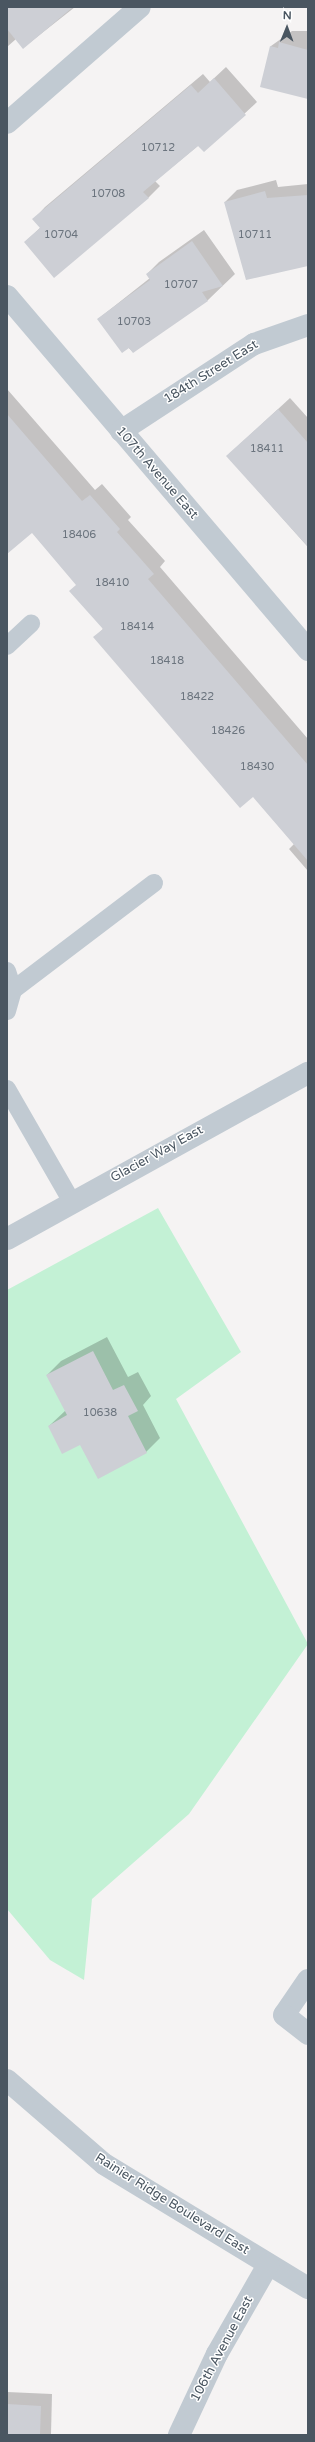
<!DOCTYPE html>
<html>
<head>
<meta charset="utf-8">
<style>
	body { margin:0 }
	#map { position:relative; width:315px; height:2442px; overflow:hidden; background:#f5f3f3; font-family:"Varela Round",sans-serif }
	div>[style] { position:absolute }
	.green>* { inset:0; background:#c3f1d5 }
	.shadow>* { inset:0; background:#0003 }
	.building>* { inset:0; background:#cdcfd5 }
	.lane>* { height:18px; margin:-9px; padding:0 9px; transform-origin:9px; border-radius:9px; background:#c1cad2 }
	.street>* { height:22px; margin:-11px; padding:0 11px; transform-origin:11px; border-radius:11px; background:#c1cad2 }
	span { translate:-50% -50%; white-space:nowrap; text-align:center; line-height:1.15; -webkit-text-stroke:3px #fff; paint-order:stroke }
	.number-label { font-size:11px; color:#6b747e }
	.number-label span { -webkit-text-stroke-width:0 }
	.street-label { font-size:13px; color:#4a5661 }
	.frame { position:absolute; inset:0; border:8px solid #4a5661; pointer-events:none }
	.north { position:absolute; left:267px; top:8px; width:40px; height:40px; -webkit-text-stroke:3px #fff; paint-order:stroke; rotate:1deg; font-size:11px; font-weight:700; line-height:16px; text-align:center; color:#4a5661 }
	.north::after { content:''; display:block; margin:auto; width:14px; height:18px; background:#4a5661; clip-path:polygon(50% 0,100% 100%,50% 72%,0 100%) }
</style>
</head>
<body>
<div id="map">
	<div class="green">
		<i style="clip-path:polygon(158px 1208px,241px 1352px,176px 1399px,308px 1644px,189px 1814px,92px 1899px,84px 1980px,50px 1960px,7px 1909px,7px 1290px)"></i>
	</div>
	<div class="shadow">
		<i style="clip-path:polygon(7px 7px,75px 7px,23px 48px,16px 39px,7px 47px)"></i>
		<i style="clip-path:polygon(292px 31px,308px 31px,308px 98px,261px 86px,271px 46px)"></i>
		<i style="clip-path:polygon(226px 67px,257px 102px,204px 151px,199px 145px,155px 181px,160px 186px,148px 198px,25px 242px,41px 227px,34px 219px,45px 207px,203px 74px,210px 82px)"></i>
		<i style="clip-path:polygon(276px 180px,278px 187px,308px 184px,308px 265px,225px 202px,237px 190px)"></i>
		<i style="clip-path:polygon(204px 230px,235px 274px,208px 300px,133px 352px,98px 319px,150px 278px,147px 274px,159px 262px)"></i>
		<i style="clip-path:polygon(7px 389px,95px 490px,102px 484px,131px 517px,128px 520px,165px 561px,160px 567px,308px 739px,308px 871px,289px 849px,294px 844px,253px 796px,95px 637px,103px 629px,77px 585px,32px 532px,7px 535px)"></i>
		<i style="clip-path:polygon(290px 398px,308px 418px,308px 547px,227px 456px)"></i>
		<i style="clip-path:polygon(107px 1337px,128px 1377px,138px 1372px,151px 1396px,143px 1405px,160px 1438px,146px 1452px,80px 1443px,49px 1426px,66px 1410px,47px 1375px,61px 1361px)"></i>
		<i style="clip-path:polygon(7px 2392px,52px 2394px,51px 2434px,7px 2435px)"></i>
	</div>
	<div class="building">
		<i style="clip-path:polygon(7px 7px,73px 7px,23px 49px,7px 29px)"></i>
		<i style="clip-path:polygon(279px 42px,308px 50px,308px 99px,260px 87px,270px 46px,278px 48px)"></i>
		<i style="clip-path:polygon(214px 78px,246px 115px,204px 152px,198px 146px,143px 192px,149px 198px,54px 278px,24px 242px,40px 228px,32px 219px,191px 85px,198px 93px)"></i>
		<i style="clip-path:polygon(265px 191px,267px 198px,308px 195px,308px 266px,246px 280px,224px 202px)"></i>
		<i style="clip-path:polygon(192px 241px,223px 286px,202px 292px,208px 301px,133px 353px,129px 348px,122px 353px,97px 319px,150px 280px,146px 274px)"></i>
		<i style="clip-path:polygon(278px 409px,308px 443px,308px 547px,226px 456px)"></i>
		<i style="clip-path:polygon(7px 414px,82px 501px,90px 495px,120px 529px,117px 532px,154px 574px,148px 579px,308px 765px,308px 861px,253px 797px,240px 808px,93px 637px,103px 629px,69px 591px,76px 585px,32px 533px,7px 554px)"></i>
		<i style="clip-path:polygon(93px 1351px,113px 1390px,124px 1385px,138px 1411px,128px 1416px,147px 1453px,98px 1479px,80px 1445px,62px 1454px,48px 1426px,67px 1415px,46px 1375px)"></i>
		<i style="clip-path:polygon(7px 2404px,41px 2406px,40px 2435px,7px 2435px)"></i>
	</div>
	<div class="lane">
		<i style="left:7px;top:646px;width:33px;rotate:-43deg"></i>
		<i style="left:7px;top:971px;width:20px;rotate:72deg"></i>
		<i style="left:13px;top:990px;width:22px;rotate:106deg"></i>
		<i style="left:13px;top:990px;width:177px;rotate:-37.2deg"></i>
		<i style="left:7px;top:1089px;width:130px;rotate:60.1deg"></i>
	</div>
	<div class="street">
		<i style="left:7px;top:123px;width:176px;rotate:-41.1deg"></i>
		<i style="left:7px;top:296px;width:465px;rotate:49.6deg"></i>
		<i style="left:121px;top:431px;width:159px;rotate:-33.2deg"></i>
		<i style="left:254px;top:344px;width:57px;rotate:-19.4deg"></i>
		<i style="left:7px;top:1239px;width:344px;rotate:-28.9deg"></i>
		<i style="left:308px;top:1980px;width:42px;rotate:124.4deg"></i>
		<i style="left:284px;top:2015px;width:31px;rotate:38deg"></i>
		<i style="left:7px;top:2080px;width:128px;rotate:40.9deg"></i>
		<i style="left:104px;top:2164px;width:239px;rotate:31.3deg"></i>
		<i style="left:179px;top:2435px;width:89px;rotate:-64.9deg"></i>
		<i style="left:217px;top:2354px;width:103px;rotate:-60.2deg"></i>
	</div>
	<div class="number-label">
		<span style="left:158px;top:148px">10712</span>
		<span style="left:108px;top:194px">10708</span>
		<span style="left:61px;top:235px">10704</span>
		<span style="left:255px;top:235px">10711</span>
		<span style="left:181px;top:285px">10707</span>
		<span style="left:134px;top:322px">10703</span>
		<span style="left:267px;top:449px">18411</span>
		<span style="left:79px;top:535px">18406</span>
		<span style="left:112px;top:583px">18410</span>
		<span style="left:137px;top:627px">18414</span>
		<span style="left:167px;top:661px">18418</span>
		<span style="left:197px;top:697px">18422</span>
		<span style="left:228px;top:731px">18426</span>
		<span style="left:257px;top:767px">18430</span>
		<span style="left:100px;top:1413px">10638</span>
	</div>
	<div class="street-label">
		<span style="left:211px;top:372px;rotate:-32deg">184th Street East</span>
		<span style="left:157px;top:473px;rotate:49deg">107th Avenue East</span>
		<span style="left:157px;top:1154px;rotate:-29deg">Glacier Way East</span>
		<span style="left:172px;top:2204px;rotate:32deg">Rainier Ridge Boulevard East</span>
		<span style="left:222px;top:2349px;rotate:-62deg">106th Avenue East</span>
	</div>
	<div class="frame"></div>
	<div class="north">N</div>
</div>
</body>
</html>
